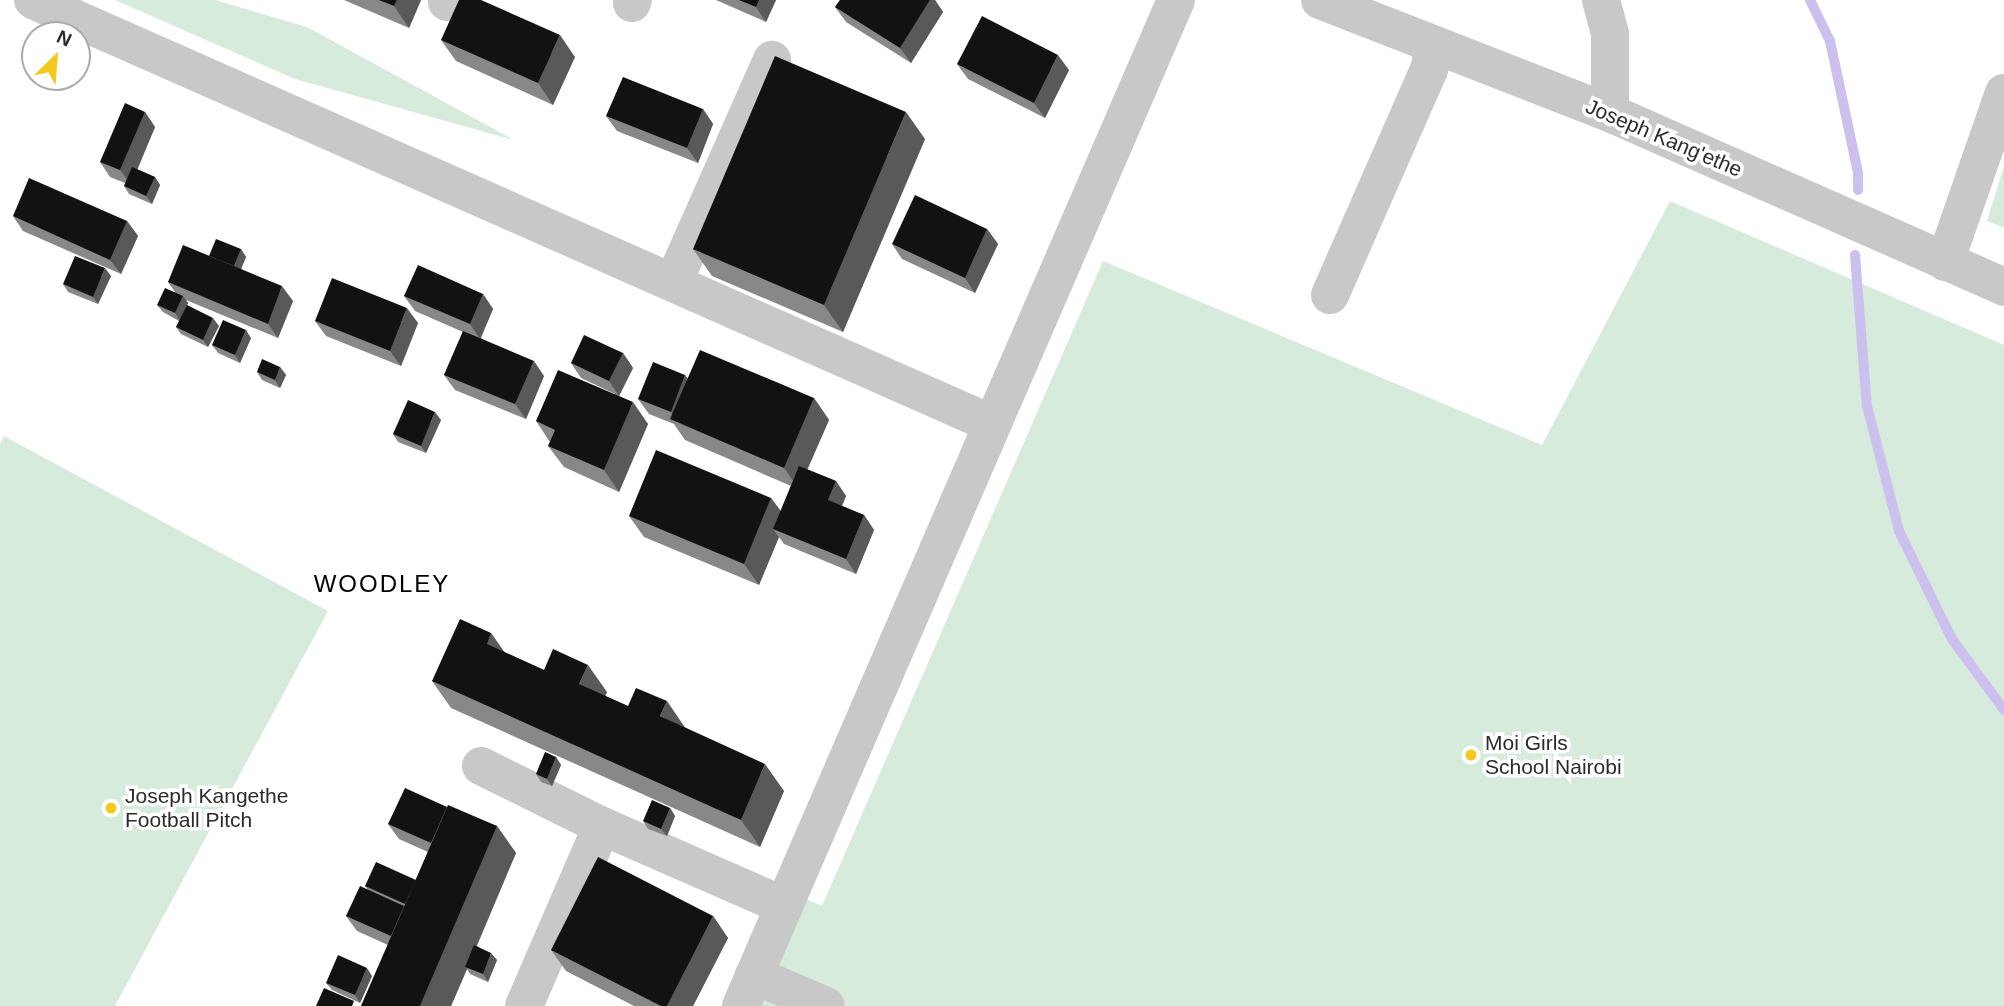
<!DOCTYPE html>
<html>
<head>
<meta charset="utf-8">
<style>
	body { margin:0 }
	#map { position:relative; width:2004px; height:1006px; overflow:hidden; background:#fff; font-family:Arial,sans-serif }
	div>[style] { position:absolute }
	.green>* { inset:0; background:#d7ebdd }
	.stream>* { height:10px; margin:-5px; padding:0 5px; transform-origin:5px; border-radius:5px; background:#ccc0ee }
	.minor>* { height:38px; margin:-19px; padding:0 19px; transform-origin:19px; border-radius:19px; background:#c8c8c8 }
	.wall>* { inset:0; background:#888 }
	.shaded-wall>* { inset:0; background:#595959 }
	.building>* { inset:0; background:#121212 }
	.dots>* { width:19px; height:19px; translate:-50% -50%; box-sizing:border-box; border:4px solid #fff; border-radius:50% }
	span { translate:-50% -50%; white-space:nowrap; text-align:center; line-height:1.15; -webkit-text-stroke:7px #fff; paint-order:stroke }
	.street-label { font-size:21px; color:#2b2b2b }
	.poi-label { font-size:21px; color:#2b2b2b }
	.left { translate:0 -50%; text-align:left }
	.quarter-label { font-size:24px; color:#000; letter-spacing:2px }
	.north { position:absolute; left:21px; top:21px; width:70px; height:70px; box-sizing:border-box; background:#fff; border:2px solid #aaa; border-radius:50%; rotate:25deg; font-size:19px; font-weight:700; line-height:28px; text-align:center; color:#2b2b2b }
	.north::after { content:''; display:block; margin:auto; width:24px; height:32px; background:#f5c81b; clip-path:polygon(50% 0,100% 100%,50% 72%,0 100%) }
</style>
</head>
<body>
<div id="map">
	<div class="green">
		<i style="clip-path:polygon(115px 0,215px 0,307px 27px,514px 140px,295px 79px)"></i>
		<i style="clip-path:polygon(2004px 166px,2004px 228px,1987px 221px)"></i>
		<i style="clip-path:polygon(1670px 201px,2004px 345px,2004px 1006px,722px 1006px,777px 886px,822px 906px,1103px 261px,1542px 445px)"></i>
		<i style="clip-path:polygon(4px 436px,328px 611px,115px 1006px,0 1006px,0 444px)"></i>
	</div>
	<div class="stream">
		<i style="left:1810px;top:0;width:46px;rotate:64deg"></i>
		<i style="left:1830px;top:41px;width:135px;rotate:78deg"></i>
		<i style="left:1858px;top:173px;width:17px;rotate:90deg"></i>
		<i style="left:1855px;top:255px;width:151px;rotate:85.5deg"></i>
		<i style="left:1867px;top:406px;width:129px;rotate:75.6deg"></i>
		<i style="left:1899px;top:531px;width:120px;rotate:63.9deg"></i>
		<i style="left:1952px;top:639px;width:88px;rotate:53.8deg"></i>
	</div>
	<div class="minor">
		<i style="left:33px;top:0;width:1046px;rotate:23.85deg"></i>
		<i style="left:1320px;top:0;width:311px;rotate:21.3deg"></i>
		<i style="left:1610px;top:113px;width:431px;rotate:23.8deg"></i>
		<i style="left:1601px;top:0;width:34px;rotate:75deg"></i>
		<i style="left:1610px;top:33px;width:80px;rotate:90deg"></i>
		<i style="left:447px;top:2px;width:2px;rotate:-63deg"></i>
		<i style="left:632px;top:3px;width:3px;rotate:-72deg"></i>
		<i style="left:1945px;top:262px;width:179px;rotate:-70.8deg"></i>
		<i style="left:674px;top:281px;width:242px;rotate:-66.1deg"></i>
		<i style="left:1330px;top:295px;width:246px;rotate:-66.3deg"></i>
		<i style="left:1429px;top:70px;width:26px;rotate:-77deg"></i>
		<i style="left:481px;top:766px;width:135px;rotate:26.4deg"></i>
		<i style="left:602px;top:826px;width:199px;rotate:23.7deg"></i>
		<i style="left:784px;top:906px;width:987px;rotate:-66.6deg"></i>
		<i style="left:754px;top:975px;width:78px;rotate:23.3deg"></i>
		<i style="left:524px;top:1006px;width:196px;rotate:-66.6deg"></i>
		<i style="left:741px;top:1006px;width:109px;rotate:-66.7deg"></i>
	</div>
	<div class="wall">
		<i style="clip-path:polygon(344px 0,421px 0,409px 28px)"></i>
		<i style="clip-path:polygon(716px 0,776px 0,766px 22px)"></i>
		<i style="clip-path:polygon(840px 0,935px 0,943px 12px,911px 63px,846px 22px,835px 7px)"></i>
		<i style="clip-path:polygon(441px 40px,575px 57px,553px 105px,456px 61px)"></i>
		<i style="clip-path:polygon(957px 64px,1069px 70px,1045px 118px,968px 79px)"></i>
		<i style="clip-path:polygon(703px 109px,713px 124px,698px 163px,617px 131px,606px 116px)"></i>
		<i style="clip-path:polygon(145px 112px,155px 127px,137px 169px,155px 177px,160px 185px,152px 204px,129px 194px,124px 186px,125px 183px,110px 177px,100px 162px)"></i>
		<i style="clip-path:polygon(925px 139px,843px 332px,712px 276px,693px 249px)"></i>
		<i style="clip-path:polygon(13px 216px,127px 221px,138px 236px,121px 274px,23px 231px)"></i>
		<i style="clip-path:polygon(987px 229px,998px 244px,975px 293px,902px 259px,892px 244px)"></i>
		<i style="clip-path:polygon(241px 249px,246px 257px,241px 269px,293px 301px,278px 338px,186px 300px,188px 303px,187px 305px,219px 326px,208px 347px,181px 334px,176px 327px,179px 321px,163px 312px,157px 305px,175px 292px,168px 282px)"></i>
		<i style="clip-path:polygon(111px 276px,98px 304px,68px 292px,63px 284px)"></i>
		<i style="clip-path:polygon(483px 294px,493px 309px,481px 338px,544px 376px,526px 419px,455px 390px,444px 375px,463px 332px,415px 311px,404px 296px)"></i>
		<i style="clip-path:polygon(315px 321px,418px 323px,401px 366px,326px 336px)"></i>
		<i style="clip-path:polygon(251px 338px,240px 363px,218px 353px,212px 345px)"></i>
		<i style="clip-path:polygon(623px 353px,633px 368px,619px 396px,648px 424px,619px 492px,564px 467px,548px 446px,550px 442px,536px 421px,615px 394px,581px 378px,571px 363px)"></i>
		<i style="clip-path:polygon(280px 367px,286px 375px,280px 388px,262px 380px,257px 372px)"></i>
		<i style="clip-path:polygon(685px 375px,687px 378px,814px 398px,829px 420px,807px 469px,836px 481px,846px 496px,842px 506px,864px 515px,874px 530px,856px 574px,784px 544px,779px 537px,759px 585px,644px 537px,629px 516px,771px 498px,781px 511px,791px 486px,685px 440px,674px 424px,649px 414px,638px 399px)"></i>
		<i style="clip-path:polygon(441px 420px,426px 453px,398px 442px,393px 434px)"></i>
		<i style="clip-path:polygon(491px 633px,504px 652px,544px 670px,607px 692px,605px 696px,628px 706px,686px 728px,784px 791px,760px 847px,451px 708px,432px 681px)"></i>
		<i style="clip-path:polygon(556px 757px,561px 765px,552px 786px,541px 782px,536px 774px)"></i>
		<i style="clip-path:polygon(447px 808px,497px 826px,516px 853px,477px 946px,497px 960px,488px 982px,470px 974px,467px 969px,451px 1006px,361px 1006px,388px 945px,357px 931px,346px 916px,368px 890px,365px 886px,416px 880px,428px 852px,399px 839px,388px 824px)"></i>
		<i style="clip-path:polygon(670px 808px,675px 816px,667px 836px,648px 829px,643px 821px)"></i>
		<i style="clip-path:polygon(713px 916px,728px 938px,693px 1006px,634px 1006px,566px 971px,551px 950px)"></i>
		<i style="clip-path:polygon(372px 976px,360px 1003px,332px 990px,326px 983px)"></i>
	</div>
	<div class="shaded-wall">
		<i style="clip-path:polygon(397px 0,421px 0,409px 28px,394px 6px)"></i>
		<i style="clip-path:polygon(759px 0,776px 0,766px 22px,756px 7px)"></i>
		<i style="clip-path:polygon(930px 0,935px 0,943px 12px,911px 63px,900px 48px)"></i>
		<i style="clip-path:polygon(560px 35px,575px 57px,553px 105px,538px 83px)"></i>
		<i style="clip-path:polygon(1058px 55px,1069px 70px,1045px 118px,1034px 103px)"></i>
		<i style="clip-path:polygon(703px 109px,713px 124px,698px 163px,687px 148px)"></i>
		<i style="clip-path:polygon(145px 112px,155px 127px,131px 185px,120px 170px)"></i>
		<i style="clip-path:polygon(906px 112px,925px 139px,843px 332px,824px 305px)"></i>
		<i style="clip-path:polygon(155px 177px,160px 185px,152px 204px,146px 196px)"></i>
		<i style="clip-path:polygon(127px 221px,138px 236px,121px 274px,110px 260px)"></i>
		<i style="clip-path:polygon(987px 229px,998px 244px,975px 293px,965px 278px)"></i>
		<i style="clip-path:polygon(241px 249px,246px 257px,239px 274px,234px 267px)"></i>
		<i style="clip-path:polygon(105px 268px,111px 276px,98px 304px,93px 297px)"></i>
		<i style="clip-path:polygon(282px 286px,293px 301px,278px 338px,268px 324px)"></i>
		<i style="clip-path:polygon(483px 294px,493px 309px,480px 339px,470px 324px)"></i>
		<i style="clip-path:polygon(183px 296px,188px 303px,180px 321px,175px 313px)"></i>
		<i style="clip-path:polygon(407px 308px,418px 323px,401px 366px,390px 351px)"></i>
		<i style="clip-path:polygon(213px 318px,219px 326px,208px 347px,203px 340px)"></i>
		<i style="clip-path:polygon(246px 330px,251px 338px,240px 363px,235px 355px)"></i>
		<i style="clip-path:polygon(623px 353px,633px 368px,619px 396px,609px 381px)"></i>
		<i style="clip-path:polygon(534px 361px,544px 376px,526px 419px,515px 404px)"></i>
		<i style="clip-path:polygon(280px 367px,286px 375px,280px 388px,275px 380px)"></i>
		<i style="clip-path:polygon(685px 375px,696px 390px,677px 422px,671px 412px)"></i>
		<i style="clip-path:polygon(814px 398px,829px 420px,799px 489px,784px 468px)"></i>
		<i style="clip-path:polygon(633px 402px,648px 424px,619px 492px,604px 470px)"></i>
		<i style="clip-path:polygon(435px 412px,441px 420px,426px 453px,421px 446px)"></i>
		<i style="clip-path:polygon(836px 481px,846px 496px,838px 515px,828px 500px)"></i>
		<i style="clip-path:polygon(771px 498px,787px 520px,773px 529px,779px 537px,759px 585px,744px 564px)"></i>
		<i style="clip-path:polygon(864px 515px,874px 530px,856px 574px,846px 559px)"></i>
		<i style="clip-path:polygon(491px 633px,510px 660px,487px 644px)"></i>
		<i style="clip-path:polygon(588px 665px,607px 692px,598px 712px,579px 684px)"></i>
		<i style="clip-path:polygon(667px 701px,686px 729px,660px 716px)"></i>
		<i style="clip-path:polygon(556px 757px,561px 765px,552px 786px,547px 779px)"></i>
		<i style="clip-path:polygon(765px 764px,784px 791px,760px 847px,741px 820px)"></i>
		<i style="clip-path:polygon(670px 808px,675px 816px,667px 836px,661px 829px)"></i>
		<i style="clip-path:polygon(497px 826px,516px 853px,467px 968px,465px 967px,467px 969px,451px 1006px,420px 1006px)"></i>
		<i style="clip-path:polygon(713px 916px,728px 938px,693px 1006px,667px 1006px)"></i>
		<i style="clip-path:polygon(491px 953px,497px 960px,488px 982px,483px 974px)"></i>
		<i style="clip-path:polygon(367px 968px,372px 976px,360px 1003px,355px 995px)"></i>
	</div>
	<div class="building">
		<i style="clip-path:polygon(379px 0,397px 0,394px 6px)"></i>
		<i style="clip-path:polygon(459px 0,481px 0,560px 35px,538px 83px,441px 40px)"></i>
		<i style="clip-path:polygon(739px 0,759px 0,756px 7px)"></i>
		<i style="clip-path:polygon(840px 0,930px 0,900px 48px,835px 7px)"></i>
		<i style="clip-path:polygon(982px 16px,1058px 55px,1034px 103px,957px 64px)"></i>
		<i style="clip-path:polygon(775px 56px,906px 112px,824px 305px,693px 249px)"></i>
		<i style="clip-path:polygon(623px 77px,703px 109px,687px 148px,606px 116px)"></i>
		<i style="clip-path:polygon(125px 103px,145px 112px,120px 170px,100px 162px)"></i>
		<i style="clip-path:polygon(132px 167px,155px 177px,146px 196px,124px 186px)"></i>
		<i style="clip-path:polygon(29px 178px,127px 221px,110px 260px,13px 216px)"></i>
		<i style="clip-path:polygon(915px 195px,987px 229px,965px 278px,892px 244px)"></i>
		<i style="clip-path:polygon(216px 239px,241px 249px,234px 266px,209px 256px)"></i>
		<i style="clip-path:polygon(183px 245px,282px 286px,268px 324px,168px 282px)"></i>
		<i style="clip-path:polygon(75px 256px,105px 268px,93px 297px,63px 284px)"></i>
		<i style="clip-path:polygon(418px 265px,483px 294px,470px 324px,404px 296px)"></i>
		<i style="clip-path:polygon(332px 278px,407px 308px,390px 351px,315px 321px)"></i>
		<i style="clip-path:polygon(165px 288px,183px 296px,175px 313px,157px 305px)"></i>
		<i style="clip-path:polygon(187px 305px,213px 318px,203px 340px,176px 327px)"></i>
		<i style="clip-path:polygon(223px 320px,246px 330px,235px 355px,212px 345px)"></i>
		<i style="clip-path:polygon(463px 331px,534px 361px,515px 404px,444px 375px)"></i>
		<i style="clip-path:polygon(584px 335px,623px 353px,609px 381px,571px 363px)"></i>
		<i style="clip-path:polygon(700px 350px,814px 398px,784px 468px,670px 419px)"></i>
		<i style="clip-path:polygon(262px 359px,280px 367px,275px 380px,257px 372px)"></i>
		<i style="clip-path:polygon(653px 362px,685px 375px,671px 412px,638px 399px)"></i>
		<i style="clip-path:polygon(558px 370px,633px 402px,604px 470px,548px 446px,555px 430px,536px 421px)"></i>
		<i style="clip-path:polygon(408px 400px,435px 412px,421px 446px,393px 434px)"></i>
		<i style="clip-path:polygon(656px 450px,771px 498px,744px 564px,629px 516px)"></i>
		<i style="clip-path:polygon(799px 466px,836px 481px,828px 500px,864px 515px,846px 559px,773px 529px)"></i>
		<i style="clip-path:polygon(460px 619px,491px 633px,487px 644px,544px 670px,553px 649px,588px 665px,579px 684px,628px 706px,636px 688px,667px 701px,660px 716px,765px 764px,741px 820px,432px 681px)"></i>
		<i style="clip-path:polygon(545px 752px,556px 757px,547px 779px,536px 774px)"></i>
		<i style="clip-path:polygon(405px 788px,447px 807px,431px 843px,388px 824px)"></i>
		<i style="clip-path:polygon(652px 800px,670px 808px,661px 829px,643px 821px)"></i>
		<i style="clip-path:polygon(448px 805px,497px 826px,420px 1006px,361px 1006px)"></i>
		<i style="clip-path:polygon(598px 857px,713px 916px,667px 1006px,661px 1006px,551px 950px)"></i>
		<i style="clip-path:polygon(376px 862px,416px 880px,405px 904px,365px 886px)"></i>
		<i style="clip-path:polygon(360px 886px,404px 906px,391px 936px,346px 916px)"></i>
		<i style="clip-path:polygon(474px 945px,491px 953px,483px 974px,465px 967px)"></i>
		<i style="clip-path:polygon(338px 955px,367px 968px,355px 995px,326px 983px)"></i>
		<i style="clip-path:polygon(324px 988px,354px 1001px,352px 1006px,316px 1006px)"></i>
	</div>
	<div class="dots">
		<i style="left:1471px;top:755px;background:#f5c81b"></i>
		<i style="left:111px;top:808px;background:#f5c81b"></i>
	</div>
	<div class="street-label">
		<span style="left:1664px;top:138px;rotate:23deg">Joseph Kang'ethe</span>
	</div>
	<div class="poi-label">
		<span class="left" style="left:1485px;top:755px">Moi Girls<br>School Nairobi</span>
		<span class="left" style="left:125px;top:808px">Joseph Kangethe<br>Football Pitch</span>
	</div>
	<div class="quarter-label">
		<span style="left:382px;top:584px">WOODLEY</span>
	</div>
	<div class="north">N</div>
</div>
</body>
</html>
